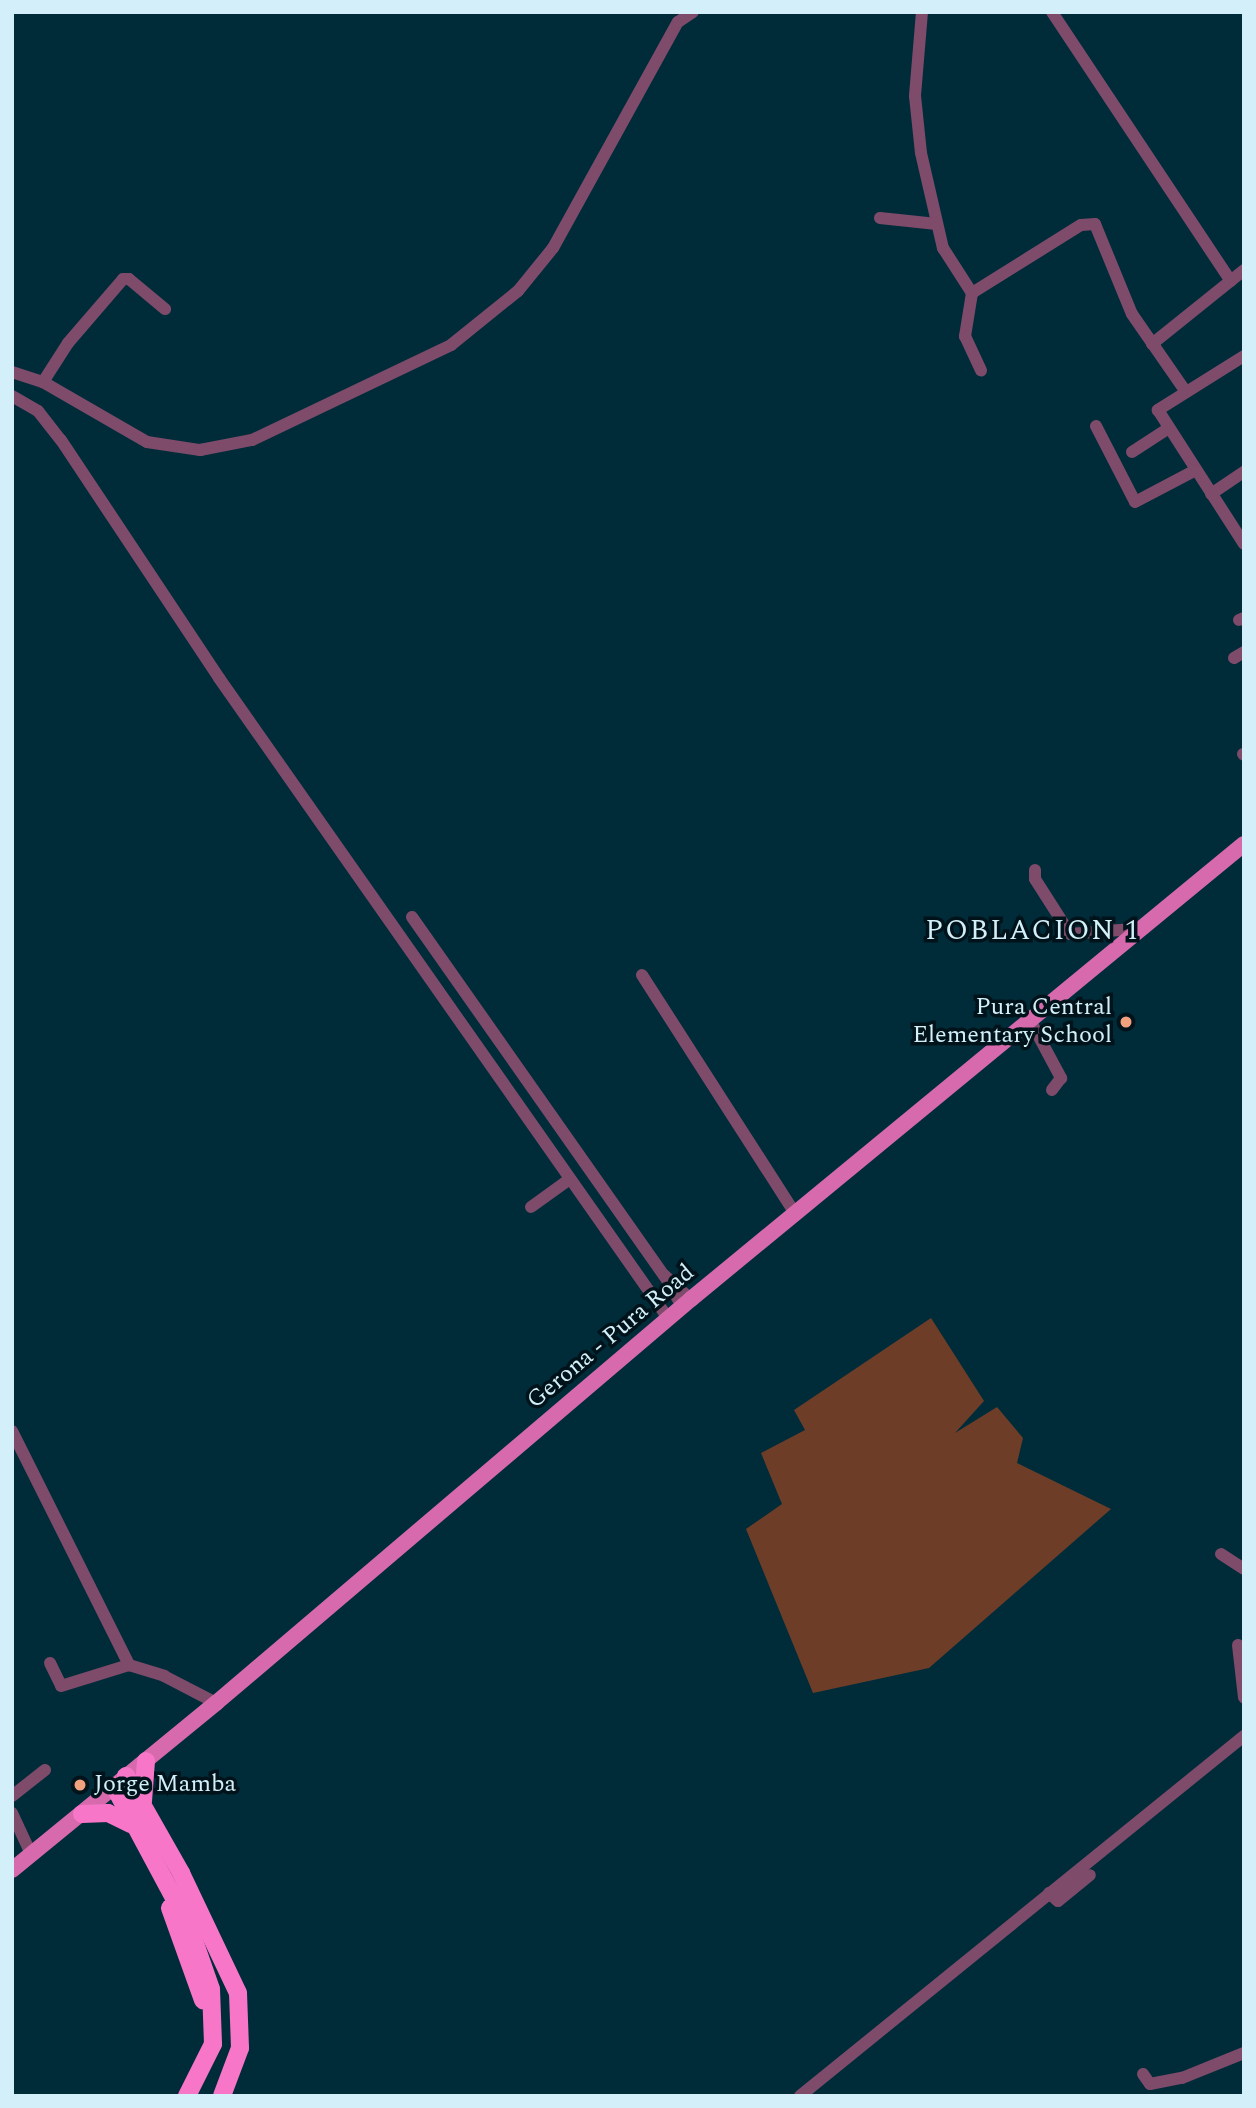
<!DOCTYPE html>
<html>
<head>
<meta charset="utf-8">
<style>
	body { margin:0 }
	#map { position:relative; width:1256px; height:2108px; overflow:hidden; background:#002c3a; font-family:Spectral,serif }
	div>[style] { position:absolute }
	.green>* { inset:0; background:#6d3d28 }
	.minor>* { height:12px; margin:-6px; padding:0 6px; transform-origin:6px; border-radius:6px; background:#7f4b6a }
	.major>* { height:16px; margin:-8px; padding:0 8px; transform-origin:8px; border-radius:8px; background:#d66aad }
	.highway>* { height:18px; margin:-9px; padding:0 9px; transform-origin:9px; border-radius:9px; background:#f876c8 }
	.dots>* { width:19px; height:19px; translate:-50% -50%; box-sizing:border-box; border:4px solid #00131a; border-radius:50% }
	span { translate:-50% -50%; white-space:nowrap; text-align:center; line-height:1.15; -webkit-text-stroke:7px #00131a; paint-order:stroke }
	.poi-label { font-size:24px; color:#d3eff9 }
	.right { translate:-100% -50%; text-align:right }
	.left { translate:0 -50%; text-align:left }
	.street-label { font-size:24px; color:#d3eff9 }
	.quarter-label { font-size:28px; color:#d3eff9; letter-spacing:2px }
	.frame { position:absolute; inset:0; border:14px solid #d3eff9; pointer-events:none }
</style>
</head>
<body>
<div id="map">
	<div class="green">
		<i style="clip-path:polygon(931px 1318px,984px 1401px,955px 1433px,997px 1407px,1023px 1438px,1017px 1463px,1111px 1509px,929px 1668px,813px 1693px,746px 1529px,782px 1504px,761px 1453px,805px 1430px,794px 1410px)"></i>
	</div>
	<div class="minor">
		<i style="left:922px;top:12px;width:84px;rotate:94.8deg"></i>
		<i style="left:915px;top:96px;width:57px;rotate:84deg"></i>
		<i style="left:921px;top:153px;width:98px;rotate:77deg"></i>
		<i style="left:943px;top:248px;width:54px;rotate:57.2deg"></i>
		<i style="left:972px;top:293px;width:44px;rotate:99.2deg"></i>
		<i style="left:965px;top:336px;width:38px;rotate:65deg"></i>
		<i style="left:1052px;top:12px;width:323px;rotate:56.4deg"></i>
		<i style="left:880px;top:218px;width:57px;rotate:6deg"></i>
		<i style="left:972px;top:293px;width:128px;rotate:-32deg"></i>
		<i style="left:1081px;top:225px;width:14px;rotate:-4deg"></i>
		<i style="left:1095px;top:224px;width:97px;rotate:67.7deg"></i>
		<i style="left:1132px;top:314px;width:95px;rotate:55.3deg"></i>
		<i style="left:1152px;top:344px;width:118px;rotate:-38.8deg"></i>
		<i style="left:1244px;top:356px;width:102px;rotate:147.9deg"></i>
		<i style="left:1158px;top:410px;width:159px;rotate:57.3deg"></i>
		<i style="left:12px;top:372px;width:33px;rotate:18deg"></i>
		<i style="left:43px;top:382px;width:120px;rotate:30deg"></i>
		<i style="left:147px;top:442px;width:54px;rotate:8.6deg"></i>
		<i style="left:200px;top:450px;width:53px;rotate:-10.9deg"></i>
		<i style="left:252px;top:440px;width:221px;rotate:-25.5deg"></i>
		<i style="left:451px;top:345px;width:86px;rotate:-38.9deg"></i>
		<i style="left:518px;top:291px;width:55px;rotate:-50.9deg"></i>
		<i style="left:553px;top:248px;width:258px;rotate:-61.1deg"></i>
		<i style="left:678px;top:22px;width:18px;rotate:-34deg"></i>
		<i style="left:43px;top:382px;width:46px;rotate:-57.3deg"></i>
		<i style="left:68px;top:343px;width:84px;rotate:-49.3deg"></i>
		<i style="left:123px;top:279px;width:6px"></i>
		<i style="left:129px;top:279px;width:47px;rotate:39.8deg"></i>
		<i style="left:12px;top:396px;width:30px;rotate:30deg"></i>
		<i style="left:38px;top:411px;width:37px;rotate:52deg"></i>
		<i style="left:61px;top:440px;width:286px;rotate:56.4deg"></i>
		<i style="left:219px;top:678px;width:782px;rotate:54.95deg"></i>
		<i style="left:1096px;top:426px;width:85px;rotate:62.8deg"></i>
		<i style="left:1135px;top:502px;width:69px;rotate:-27.7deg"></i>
		<i style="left:1132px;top:452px;width:44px;rotate:-33deg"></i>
		<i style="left:1211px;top:494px;width:40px;rotate:-34deg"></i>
		<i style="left:1239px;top:620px;width:5px;rotate:-22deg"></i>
		<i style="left:1234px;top:658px;width:12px;rotate:-31deg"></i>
		<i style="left:1243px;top:754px;width:1px;rotate:45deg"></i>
		<i style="left:1035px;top:870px;width:9px;rotate:90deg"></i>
		<i style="left:1035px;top:879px;width:65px;rotate:57.5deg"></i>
		<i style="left:1070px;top:934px;width:75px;rotate:-4.6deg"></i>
		<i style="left:412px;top:917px;width:438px;rotate:54.9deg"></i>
		<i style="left:664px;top:1275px;width:36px;rotate:42deg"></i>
		<i style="left:642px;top:975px;width:283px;rotate:57.3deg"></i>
		<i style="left:1031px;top:1022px;width:64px;rotate:61.8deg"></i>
		<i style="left:1061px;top:1078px;width:15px;rotate:127deg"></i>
		<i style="left:531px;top:1207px;width:48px;rotate:-35.7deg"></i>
		<i style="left:664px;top:1275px;width:36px;rotate:60deg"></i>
		<i style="left:12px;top:1431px;width:262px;rotate:63.4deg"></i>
		<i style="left:129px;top:1665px;width:37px;rotate:17deg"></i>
		<i style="left:164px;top:1676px;width:59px;rotate:27.4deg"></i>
		<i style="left:1221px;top:1554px;width:27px;rotate:33deg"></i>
		<i style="left:1238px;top:1645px;width:53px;rotate:83.5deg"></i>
		<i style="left:50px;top:1663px;width:25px;rotate:64deg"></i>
		<i style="left:61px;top:1686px;width:71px;rotate:-17.2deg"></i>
		<i style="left:12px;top:1796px;width:42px;rotate:-38.2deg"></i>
		<i style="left:12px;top:1813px;width:45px;rotate:65.1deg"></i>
		<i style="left:1049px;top:1893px;width:12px;rotate:42deg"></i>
		<i style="left:1058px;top:1901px;width:41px;rotate:-39.1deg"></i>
		<i style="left:1143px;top:2074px;width:12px;rotate:55deg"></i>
		<i style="left:1150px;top:2084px;width:33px;rotate:-11deg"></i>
		<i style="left:1182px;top:2078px;width:67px;rotate:-22deg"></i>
		<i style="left:800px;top:2096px;width:572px;rotate:-39.04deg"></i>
	</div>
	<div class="major">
		<i style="left:12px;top:1870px;width:264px;rotate:-39.3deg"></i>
		<i style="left:216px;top:1703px;width:624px;rotate:-40.38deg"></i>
		<i style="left:691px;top:1299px;width:716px;rotate:-39.45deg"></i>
	</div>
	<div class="highway">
		<i style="left:126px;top:1776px;width:112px;rotate:60.4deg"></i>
		<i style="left:181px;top:1873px;width:133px;rotate:64.6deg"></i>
		<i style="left:238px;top:1993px;width:55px;rotate:87.9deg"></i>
		<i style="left:240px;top:2048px;width:51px;rotate:110.6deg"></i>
		<i style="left:114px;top:1786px;width:159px;rotate:61.8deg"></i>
		<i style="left:189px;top:1926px;width:67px;rotate:70.8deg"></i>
		<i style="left:211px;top:1989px;width:55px;rotate:87.9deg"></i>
		<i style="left:213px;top:2044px;width:58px;rotate:116.6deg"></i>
		<i style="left:143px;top:1801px;width:40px;rotate:-85.7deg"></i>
		<i style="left:82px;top:1814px;width:26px;rotate:-2deg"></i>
		<i style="left:108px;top:1813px;width:25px;rotate:26deg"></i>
		<i style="left:170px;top:1908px;width:98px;rotate:70.3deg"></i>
	</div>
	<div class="dots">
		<i style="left:1126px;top:1022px;background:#f2a17e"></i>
		<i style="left:80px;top:1785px;background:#f2a17e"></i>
	</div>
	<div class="poi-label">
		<span class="right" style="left:1112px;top:1022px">Pura Central<br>Elementary School</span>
		<span class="left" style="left:94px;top:1785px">Jorge Mamba</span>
	</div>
	<div class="street-label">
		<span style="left:611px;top:1337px;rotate:-40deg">Gerona - Pura Road</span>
	</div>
	<div class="quarter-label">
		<span style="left:1033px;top:931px">POBLACION 1</span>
	</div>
	<div class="frame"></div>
</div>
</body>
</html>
